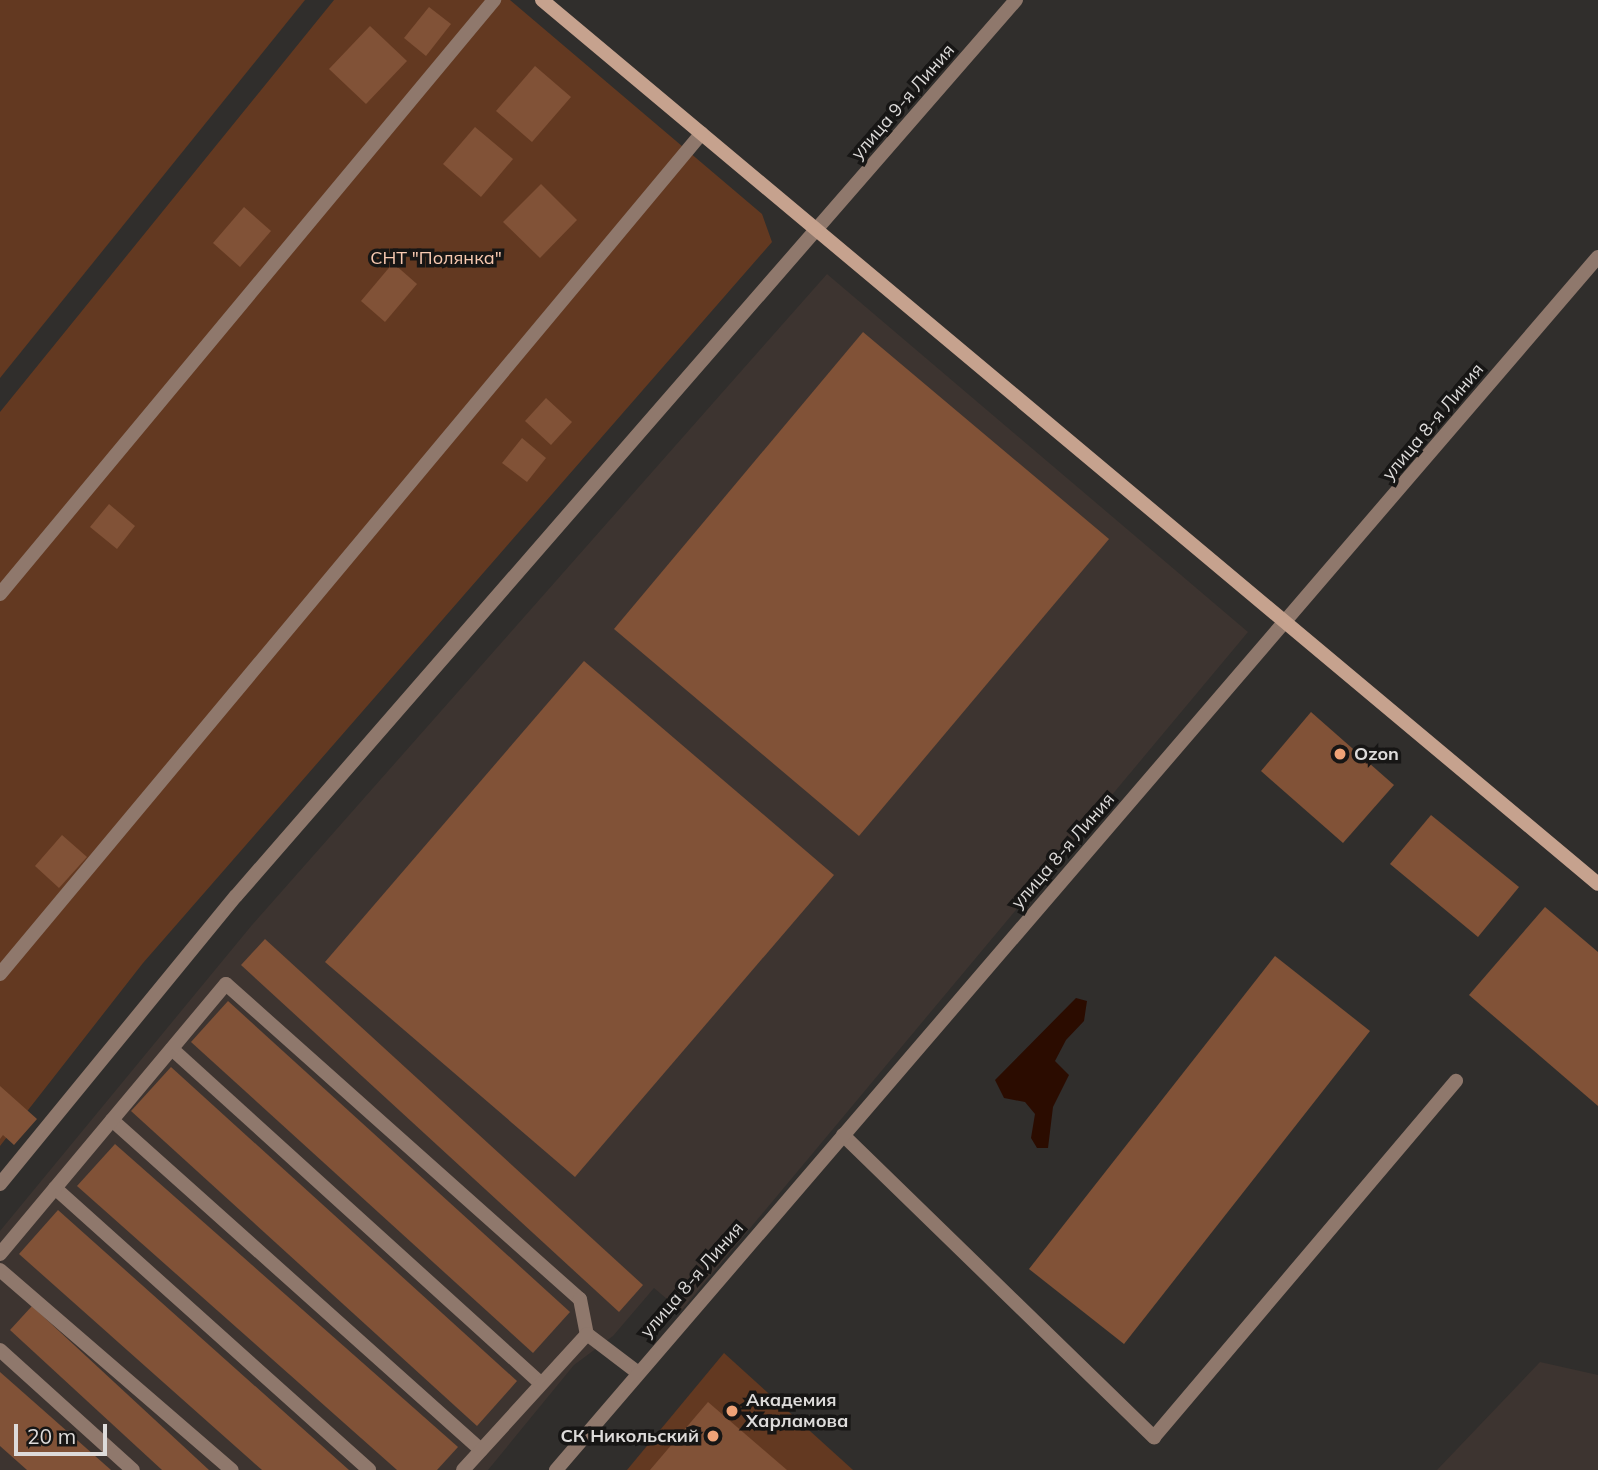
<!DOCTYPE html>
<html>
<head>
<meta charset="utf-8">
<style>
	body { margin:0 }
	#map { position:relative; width:1598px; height:1470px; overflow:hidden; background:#302e2c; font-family:Mulish,sans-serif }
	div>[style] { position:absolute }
	.built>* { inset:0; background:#3d3430 }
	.green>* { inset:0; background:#633921 }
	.water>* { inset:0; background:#2b0c00 }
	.building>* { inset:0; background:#815237 }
	.lane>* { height:14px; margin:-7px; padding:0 7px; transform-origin:7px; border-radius:7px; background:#8f786c }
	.street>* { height:14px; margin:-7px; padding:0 7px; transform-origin:7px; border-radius:7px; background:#8f786c }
	.secondary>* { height:14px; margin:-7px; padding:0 7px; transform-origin:7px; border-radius:7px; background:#c6a28e }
	.dots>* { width:19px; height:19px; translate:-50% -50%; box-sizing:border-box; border:4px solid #171615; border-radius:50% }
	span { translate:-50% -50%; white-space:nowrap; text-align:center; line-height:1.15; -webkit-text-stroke:7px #171615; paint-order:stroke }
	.street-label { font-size:18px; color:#dddbda }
	.park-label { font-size:18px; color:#f9cab1 }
	.poi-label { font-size:18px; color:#dddbda; font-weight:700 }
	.left { translate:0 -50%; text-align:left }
	.right { translate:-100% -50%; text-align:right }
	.scale { position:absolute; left:14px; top:1424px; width:93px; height:32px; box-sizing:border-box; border:4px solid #dddbda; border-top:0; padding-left:9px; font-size:21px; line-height:24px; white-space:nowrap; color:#dddbda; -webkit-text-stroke:5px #171615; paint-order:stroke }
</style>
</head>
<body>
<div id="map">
	<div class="built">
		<i style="clip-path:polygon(827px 274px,1248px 632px,681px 1311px,654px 1288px,613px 1336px,574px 1365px,488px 1470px,0 1470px,0 1231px,252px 925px)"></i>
		<i style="clip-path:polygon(1540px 1362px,1598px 1375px,1598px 1470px,1437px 1470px)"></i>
	</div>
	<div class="green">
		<i style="clip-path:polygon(0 0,305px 0,0 378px)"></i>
		<i style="clip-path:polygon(334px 0,510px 0,762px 214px,772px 242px,143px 963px,0 1146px,0 412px)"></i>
		<i style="clip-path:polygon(724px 1353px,853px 1470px,627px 1470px)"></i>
	</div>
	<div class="water">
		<i style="clip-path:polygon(1076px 998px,1087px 1001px,1084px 1021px,1066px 1040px,1055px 1061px,1069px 1075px,1053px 1107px,1048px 1148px,1037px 1148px,1031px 1138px,1035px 1114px,1025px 1102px,1004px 1098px,995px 1080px)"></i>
	</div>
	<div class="building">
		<i style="clip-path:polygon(429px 7px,451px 24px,426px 56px,404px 38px)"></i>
		<i style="clip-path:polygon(370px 26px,407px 61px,366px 104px,329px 69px)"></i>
		<i style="clip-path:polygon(535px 66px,571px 97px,532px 142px,496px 111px)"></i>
		<i style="clip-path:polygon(475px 127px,513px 159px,481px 197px,443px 164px)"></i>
		<i style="clip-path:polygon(541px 184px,577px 220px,540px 258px,503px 222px)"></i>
		<i style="clip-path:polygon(244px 207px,271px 231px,240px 267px,213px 243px)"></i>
		<i style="clip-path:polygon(393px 263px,417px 284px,385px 322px,361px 301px)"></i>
		<i style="clip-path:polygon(863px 332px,1109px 539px,859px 836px,614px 629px)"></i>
		<i style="clip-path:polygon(546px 398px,572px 422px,551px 445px,525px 421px)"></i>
		<i style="clip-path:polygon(522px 438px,546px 458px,527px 482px,502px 463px)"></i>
		<i style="clip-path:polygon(109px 504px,135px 526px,117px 549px,90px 527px)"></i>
		<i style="clip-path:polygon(584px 661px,834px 875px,575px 1177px,325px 962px)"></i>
		<i style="clip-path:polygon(1311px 712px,1394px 785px,1343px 843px,1261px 771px)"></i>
		<i style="clip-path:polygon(1431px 815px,1519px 887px,1478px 937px,1390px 864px)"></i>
		<i style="clip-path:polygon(62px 835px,87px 857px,59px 888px,35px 866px)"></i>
		<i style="clip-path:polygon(1545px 907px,1598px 952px,1598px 1106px,1469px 995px)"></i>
		<i style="clip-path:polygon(265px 939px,643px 1285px,619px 1312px,241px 965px)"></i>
		<i style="clip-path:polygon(1275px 956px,1370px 1031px,1124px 1344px,1029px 1269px)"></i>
		<i style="clip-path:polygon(228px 1001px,570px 1312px,533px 1353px,191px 1042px)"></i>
		<i style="clip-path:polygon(171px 1067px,517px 1381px,477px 1426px,131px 1111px)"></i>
		<i style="clip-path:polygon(0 1086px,37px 1119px,14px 1145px,3px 1135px,0 1139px)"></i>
		<i style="clip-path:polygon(115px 1144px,458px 1447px,437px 1470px,397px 1470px,77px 1186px)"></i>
		<i style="clip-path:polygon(58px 1210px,349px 1470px,262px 1470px,19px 1254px)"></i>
		<i style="clip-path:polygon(32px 1306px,209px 1470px,162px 1470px,10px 1330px)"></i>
		<i style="clip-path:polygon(0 1372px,111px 1470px,27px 1470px,0 1446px)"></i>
		<i style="clip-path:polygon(708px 1402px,787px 1470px,650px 1470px)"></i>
	</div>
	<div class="lane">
		<i style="left:0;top:594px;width:773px;rotate:-50.25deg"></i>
		<i style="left:0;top:974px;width:1095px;rotate:-50.15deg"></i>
		<i style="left:172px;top:1049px;width:498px;rotate:42.2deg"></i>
		<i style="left:112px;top:1120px;width:495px;rotate:41.8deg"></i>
		<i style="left:843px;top:1135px;width:434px;rotate:44.2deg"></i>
		<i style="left:1154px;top:1437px;width:467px;rotate:-49.7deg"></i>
		<i style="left:55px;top:1188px;width:422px;rotate:41.9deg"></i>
		<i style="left:0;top:1254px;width:352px;rotate:-50.1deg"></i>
		<i style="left:226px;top:984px;width:474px;rotate:41.7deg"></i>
		<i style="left:580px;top:1299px;width:36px;rotate:79deg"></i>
		<i style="left:587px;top:1334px;width:63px;rotate:37.2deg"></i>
		<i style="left:0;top:1270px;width:306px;rotate:40.8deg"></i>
		<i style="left:0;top:1350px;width:179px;rotate:42.1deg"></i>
		<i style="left:463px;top:1470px;width:184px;rotate:-47.6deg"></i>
	</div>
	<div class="street">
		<i style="left:0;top:1184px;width:372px;rotate:-50.7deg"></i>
		<i style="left:236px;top:896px;width:1188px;rotate:-48.96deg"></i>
		<i style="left:556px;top:1470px;width:1599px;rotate:-49.34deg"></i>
	</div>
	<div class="secondary">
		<i style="left:542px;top:0;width:1377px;rotate:39.93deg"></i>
	</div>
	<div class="dots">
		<i style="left:1340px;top:754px;background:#efa377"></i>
		<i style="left:732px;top:1411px;background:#efa377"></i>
		<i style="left:713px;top:1436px;background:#efa377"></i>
	</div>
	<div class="street-label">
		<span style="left:903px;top:102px;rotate:-49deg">улица 9-я Линия</span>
		<span style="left:1433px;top:422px;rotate:-50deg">улица 8-я Линия</span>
		<span style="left:1063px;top:851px;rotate:-49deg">улица 8-я Линия</span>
		<span style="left:692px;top:1280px;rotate:-49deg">улица 8-я Линия</span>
	</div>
	<div class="park-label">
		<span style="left:436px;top:258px">СНТ "Полянка"</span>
	</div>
	<div class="poi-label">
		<span class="left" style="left:1354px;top:754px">Ozon</span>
		<span class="left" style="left:746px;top:1411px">Академия<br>Харламова</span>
		<span class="right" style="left:699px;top:1436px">СК Никольский</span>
	</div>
	<div class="scale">20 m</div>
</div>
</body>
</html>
